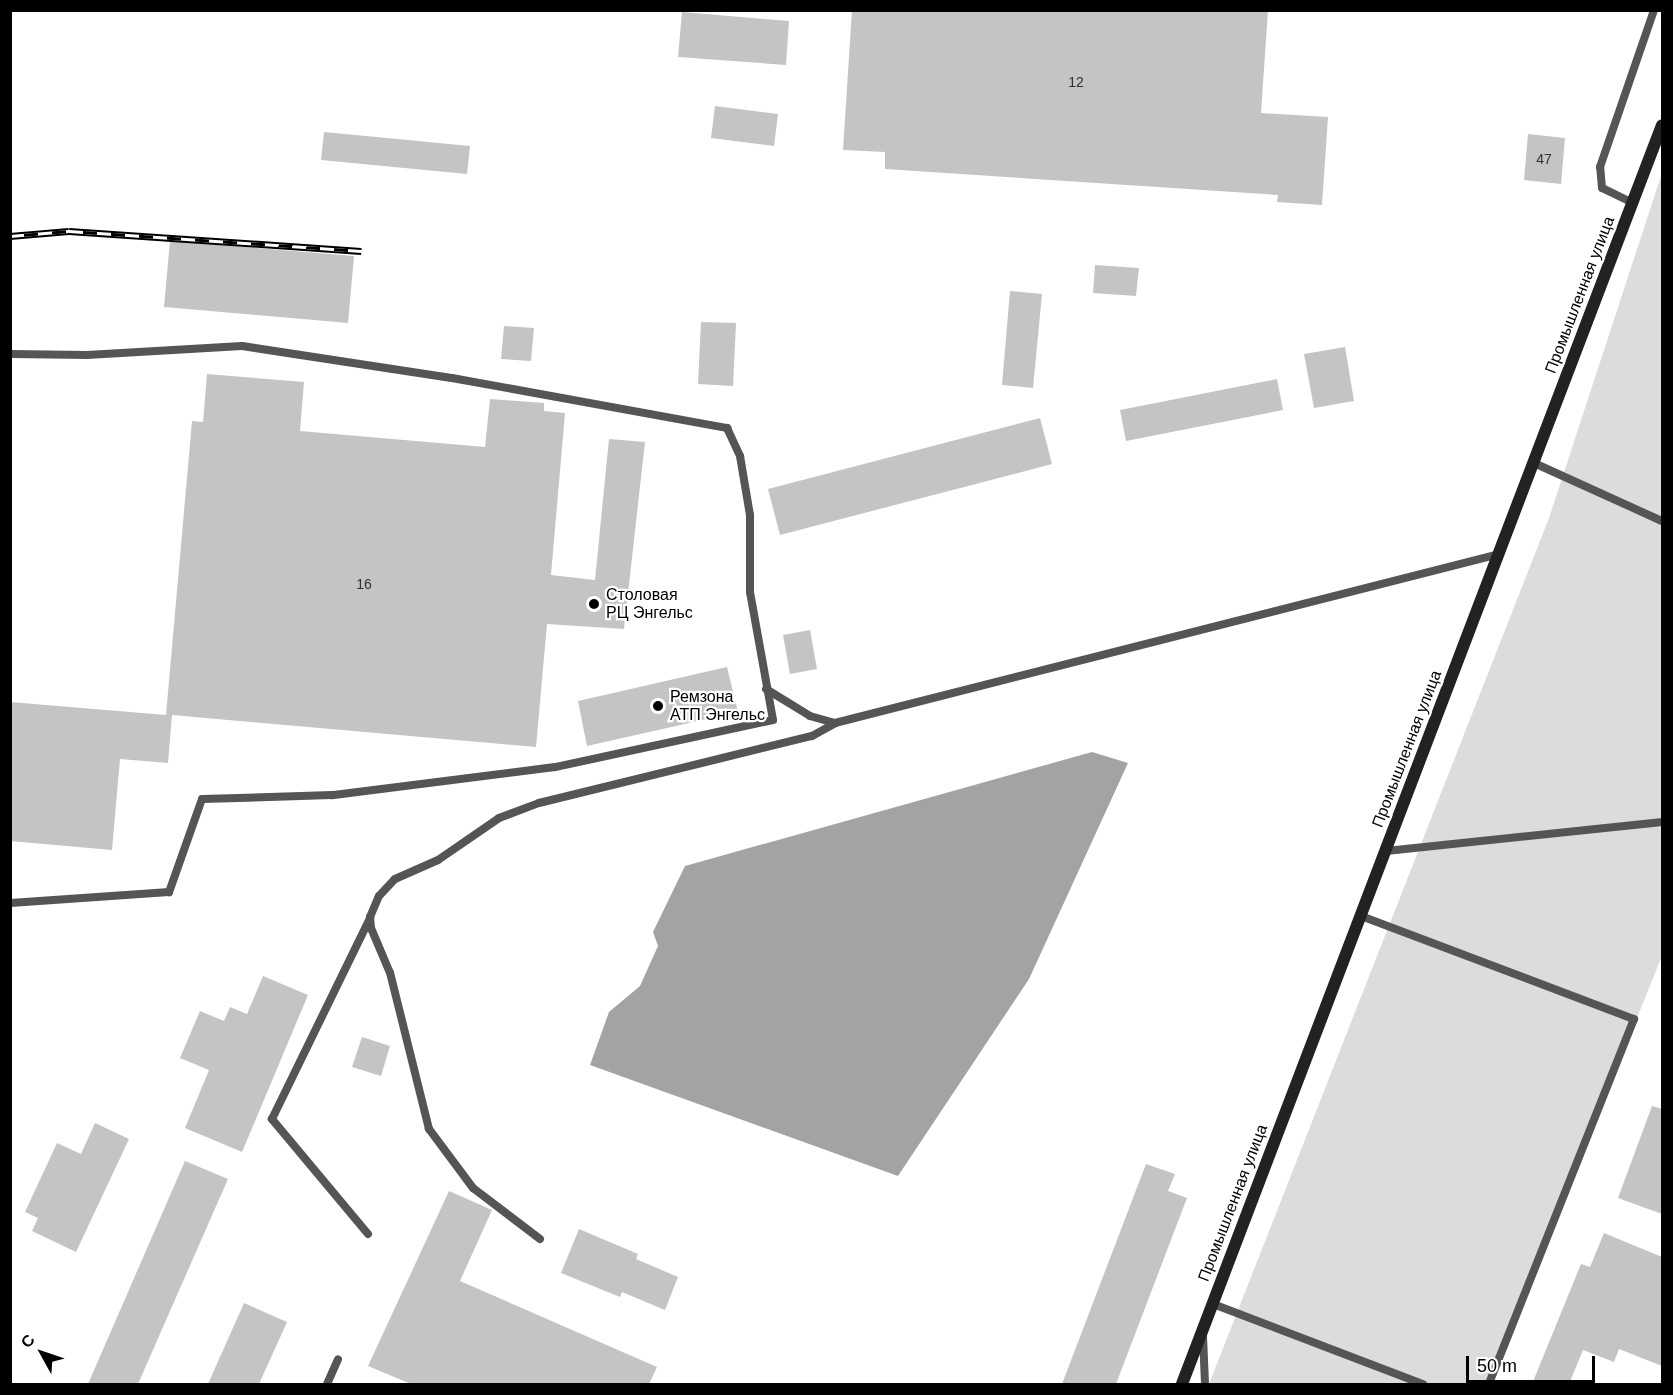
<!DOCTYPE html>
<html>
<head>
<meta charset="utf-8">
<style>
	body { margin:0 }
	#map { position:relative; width:1673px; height:1395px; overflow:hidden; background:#fff; font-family:Helvetica,sans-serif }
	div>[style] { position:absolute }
	.green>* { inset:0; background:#dcdcdc }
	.water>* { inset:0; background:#a3a3a3 }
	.building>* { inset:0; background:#c4c4c4 }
	.lane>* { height:8px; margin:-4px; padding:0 4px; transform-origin:4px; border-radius:4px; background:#555 }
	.secondary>* { height:12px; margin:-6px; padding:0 6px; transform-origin:6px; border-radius:6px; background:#222 }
	.rail>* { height:7px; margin-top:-3.5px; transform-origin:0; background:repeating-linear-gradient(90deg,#fff 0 14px,#000 0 28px); box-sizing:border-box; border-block:2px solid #000 }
	.dots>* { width:16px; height:16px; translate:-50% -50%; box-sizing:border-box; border:3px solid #fff; border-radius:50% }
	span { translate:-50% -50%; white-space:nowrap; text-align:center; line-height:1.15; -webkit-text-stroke:4.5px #fff; paint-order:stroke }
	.number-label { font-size:14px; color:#313131 }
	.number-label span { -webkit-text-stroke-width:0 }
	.street-label { font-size:16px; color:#000 }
	.poi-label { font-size:16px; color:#000 }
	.left { translate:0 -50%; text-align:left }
	.frame { position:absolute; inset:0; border:12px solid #000; pointer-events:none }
	.north { position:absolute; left:12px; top:1323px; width:60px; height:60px; -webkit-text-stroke:4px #fff; paint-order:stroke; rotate:310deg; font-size:16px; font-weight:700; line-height:24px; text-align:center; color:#000 }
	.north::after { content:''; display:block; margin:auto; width:21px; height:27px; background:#000; clip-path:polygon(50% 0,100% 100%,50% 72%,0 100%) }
	.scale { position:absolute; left:1466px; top:1356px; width:129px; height:27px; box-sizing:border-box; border:3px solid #000; border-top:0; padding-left:8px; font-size:18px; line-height:21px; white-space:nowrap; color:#000; -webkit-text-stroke:4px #fff; paint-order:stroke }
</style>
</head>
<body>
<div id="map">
	<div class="green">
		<i style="clip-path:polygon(1662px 173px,1662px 956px,1489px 1384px,1209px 1384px,1549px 518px)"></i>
	</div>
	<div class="water">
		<i style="clip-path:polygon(1092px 752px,1128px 763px,1029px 979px,898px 1176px,590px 1065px,609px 1012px,640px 986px,658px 946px,653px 932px,685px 866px)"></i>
	</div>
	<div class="building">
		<i style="clip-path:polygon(852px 10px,1268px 10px,1261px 113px,1328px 117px,1322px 205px,1277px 202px,1278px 195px,885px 169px,885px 152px,843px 150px)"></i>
		<i style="clip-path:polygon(682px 12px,789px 21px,786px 65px,678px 57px)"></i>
		<i style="clip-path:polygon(715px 106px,778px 114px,774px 146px,711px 138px)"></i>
		<i style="clip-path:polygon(324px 132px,470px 146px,467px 174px,321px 160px)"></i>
		<i style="clip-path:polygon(1528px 134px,1565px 138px,1561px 184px,1524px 180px)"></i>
		<i style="clip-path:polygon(170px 241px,354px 256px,348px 323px,164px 307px)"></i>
		<i style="clip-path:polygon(1095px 265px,1139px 268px,1136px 296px,1093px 293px)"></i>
		<i style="clip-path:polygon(1010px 291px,1042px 294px,1033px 388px,1002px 385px)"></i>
		<i style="clip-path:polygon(701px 322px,736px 323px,733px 386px,698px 384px)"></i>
		<i style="clip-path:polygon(504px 326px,534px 328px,531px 361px,501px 359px)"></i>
		<i style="clip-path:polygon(1345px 347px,1354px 401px,1314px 408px,1304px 354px)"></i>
		<i style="clip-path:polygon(207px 374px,304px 382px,300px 431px,485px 447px,490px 399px,544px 403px,544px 411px,565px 413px,551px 575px,595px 580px,609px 439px,645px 442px,624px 629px,547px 624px,536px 747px,172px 715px,168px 763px,120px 759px,112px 850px,10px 841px,10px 702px,166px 715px,192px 421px,203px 422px)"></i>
		<i style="clip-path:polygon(1277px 379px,1283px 410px,1126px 441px,1120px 410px)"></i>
		<i style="clip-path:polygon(1040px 418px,1052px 464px,780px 535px,768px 489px)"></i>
		<i style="clip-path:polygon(810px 630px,817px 669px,790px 674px,783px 635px)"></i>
		<i style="clip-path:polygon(727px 667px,738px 712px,587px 746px,578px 701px)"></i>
		<i style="clip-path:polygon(263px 976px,308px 995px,242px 1152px,185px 1128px,209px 1070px,180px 1058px,200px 1011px,224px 1021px,230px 1007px,247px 1014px)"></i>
		<i style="clip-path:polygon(362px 1037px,390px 1046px,381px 1076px,352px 1067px)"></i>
		<i style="clip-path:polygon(1652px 1106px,1662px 1109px,1662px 1214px,1618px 1198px)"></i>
		<i style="clip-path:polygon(95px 1123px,129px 1139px,76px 1252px,32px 1231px,38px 1218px,25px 1212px,57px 1143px,81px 1154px)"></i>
		<i style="clip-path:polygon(185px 1161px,228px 1179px,138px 1384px,88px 1384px)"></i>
		<i style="clip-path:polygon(1146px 1164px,1175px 1174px,1168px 1191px,1187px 1198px,1116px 1384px,1062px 1384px)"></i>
		<i style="clip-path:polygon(449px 1191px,492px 1210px,460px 1281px,657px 1367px,649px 1384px,411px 1384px,368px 1366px)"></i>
		<i style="clip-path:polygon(579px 1229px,638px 1254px,636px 1259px,678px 1277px,665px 1310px,622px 1292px,620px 1297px,561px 1273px)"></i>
		<i style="clip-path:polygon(1604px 1233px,1662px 1257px,1662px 1366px,1619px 1349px,1614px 1362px,1583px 1350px,1569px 1384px,1532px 1384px,1581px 1264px,1590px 1267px)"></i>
		<i style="clip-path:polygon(244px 1303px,287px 1322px,259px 1384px,208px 1384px)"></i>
	</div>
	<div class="lane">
		<i style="left:1633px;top:203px;width:34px;rotate:-154deg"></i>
		<i style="left:1602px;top:188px;width:21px;rotate:-95deg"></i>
		<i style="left:1600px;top:167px;width:166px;rotate:-71deg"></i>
		<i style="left:10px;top:354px;width:77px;rotate:0.7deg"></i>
		<i style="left:87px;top:355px;width:155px;rotate:-3.3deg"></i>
		<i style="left:242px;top:346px;width:212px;rotate:8.7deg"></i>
		<i style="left:452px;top:378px;width:280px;rotate:10.3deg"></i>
		<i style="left:727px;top:428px;width:31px;rotate:65deg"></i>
		<i style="left:740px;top:456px;width:60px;rotate:80.4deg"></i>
		<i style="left:750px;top:515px;width:77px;rotate:90deg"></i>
		<i style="left:750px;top:592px;width:130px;rotate:79.8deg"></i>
		<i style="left:773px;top:720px;width:223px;rotate:167.8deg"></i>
		<i style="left:555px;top:767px;width:225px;rotate:172.8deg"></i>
		<i style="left:332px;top:795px;width:130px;rotate:178.2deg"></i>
		<i style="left:202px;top:799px;width:99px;rotate:109.5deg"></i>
		<i style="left:169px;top:892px;width:159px;rotate:176deg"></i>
		<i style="left:1534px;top:463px;width:141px;rotate:24.4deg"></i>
		<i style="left:766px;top:689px;width:52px;rotate:31.5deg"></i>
		<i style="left:810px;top:716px;width:26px;rotate:16deg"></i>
		<i style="left:835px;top:723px;width:685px;rotate:-14.28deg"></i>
		<i style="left:1386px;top:851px;width:278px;rotate:-6deg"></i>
		<i style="left:1361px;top:916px;width:292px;rotate:20.7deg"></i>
		<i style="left:1634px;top:1019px;width:393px;rotate:111.7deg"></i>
		<i style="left:368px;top:1234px;width:150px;rotate:-129.9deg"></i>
		<i style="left:272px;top:1119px;width:224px;rotate:-64deg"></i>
		<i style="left:540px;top:1239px;width:84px;rotate:-142.7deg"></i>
		<i style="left:473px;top:1188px;width:74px;rotate:-126.7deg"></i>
		<i style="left:429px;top:1129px;width:161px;rotate:-104deg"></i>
		<i style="left:390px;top:973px;width:49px;rotate:-112.9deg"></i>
		<i style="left:371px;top:928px;width:11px;rotate:-95deg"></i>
		<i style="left:370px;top:917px;width:23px;rotate:-67deg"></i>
		<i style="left:379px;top:896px;width:23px;rotate:-47deg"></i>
		<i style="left:395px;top:879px;width:47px;rotate:-23.8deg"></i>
		<i style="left:438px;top:860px;width:74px;rotate:-34.5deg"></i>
		<i style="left:499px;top:818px;width:43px;rotate:-20.6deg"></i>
		<i style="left:539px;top:803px;width:281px;rotate:-13.8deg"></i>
		<i style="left:812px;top:736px;width:26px;rotate:-29deg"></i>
		<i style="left:1213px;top:1304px;width:225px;rotate:20.9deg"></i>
		<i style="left:1203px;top:1336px;width:48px;rotate:87.6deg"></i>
		<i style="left:327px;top:1384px;width:27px;rotate:-66deg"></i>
	</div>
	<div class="secondary">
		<i style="left:1182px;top:1384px;width:1347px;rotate:-69.13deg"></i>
	</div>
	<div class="rail">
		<i style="left:10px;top:236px;width:59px;rotate:-4.8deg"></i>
		<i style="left:69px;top:231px;width:293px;rotate:3.9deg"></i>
	</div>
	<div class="dots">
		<i style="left:594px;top:604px;background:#000"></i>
		<i style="left:658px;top:706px;background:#000"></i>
	</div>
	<div class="number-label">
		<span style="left:1076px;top:82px">12</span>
		<span style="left:1544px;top:159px">47</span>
		<span style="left:364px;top:584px">16</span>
	</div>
	<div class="street-label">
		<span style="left:1580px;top:295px;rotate:-69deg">Промышленная улица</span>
		<span style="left:1407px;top:749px;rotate:-69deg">Промышленная улица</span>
		<span style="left:1233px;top:1203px;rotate:-69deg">Промышленная улица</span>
	</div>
	<div class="poi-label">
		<span class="left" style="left:606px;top:604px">Столовая<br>РЦ Энгельс</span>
		<span class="left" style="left:670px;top:706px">Ремзона<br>АТП Энгельс</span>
	</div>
	<div class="frame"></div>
	<div class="north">С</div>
	<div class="scale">50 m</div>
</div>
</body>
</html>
